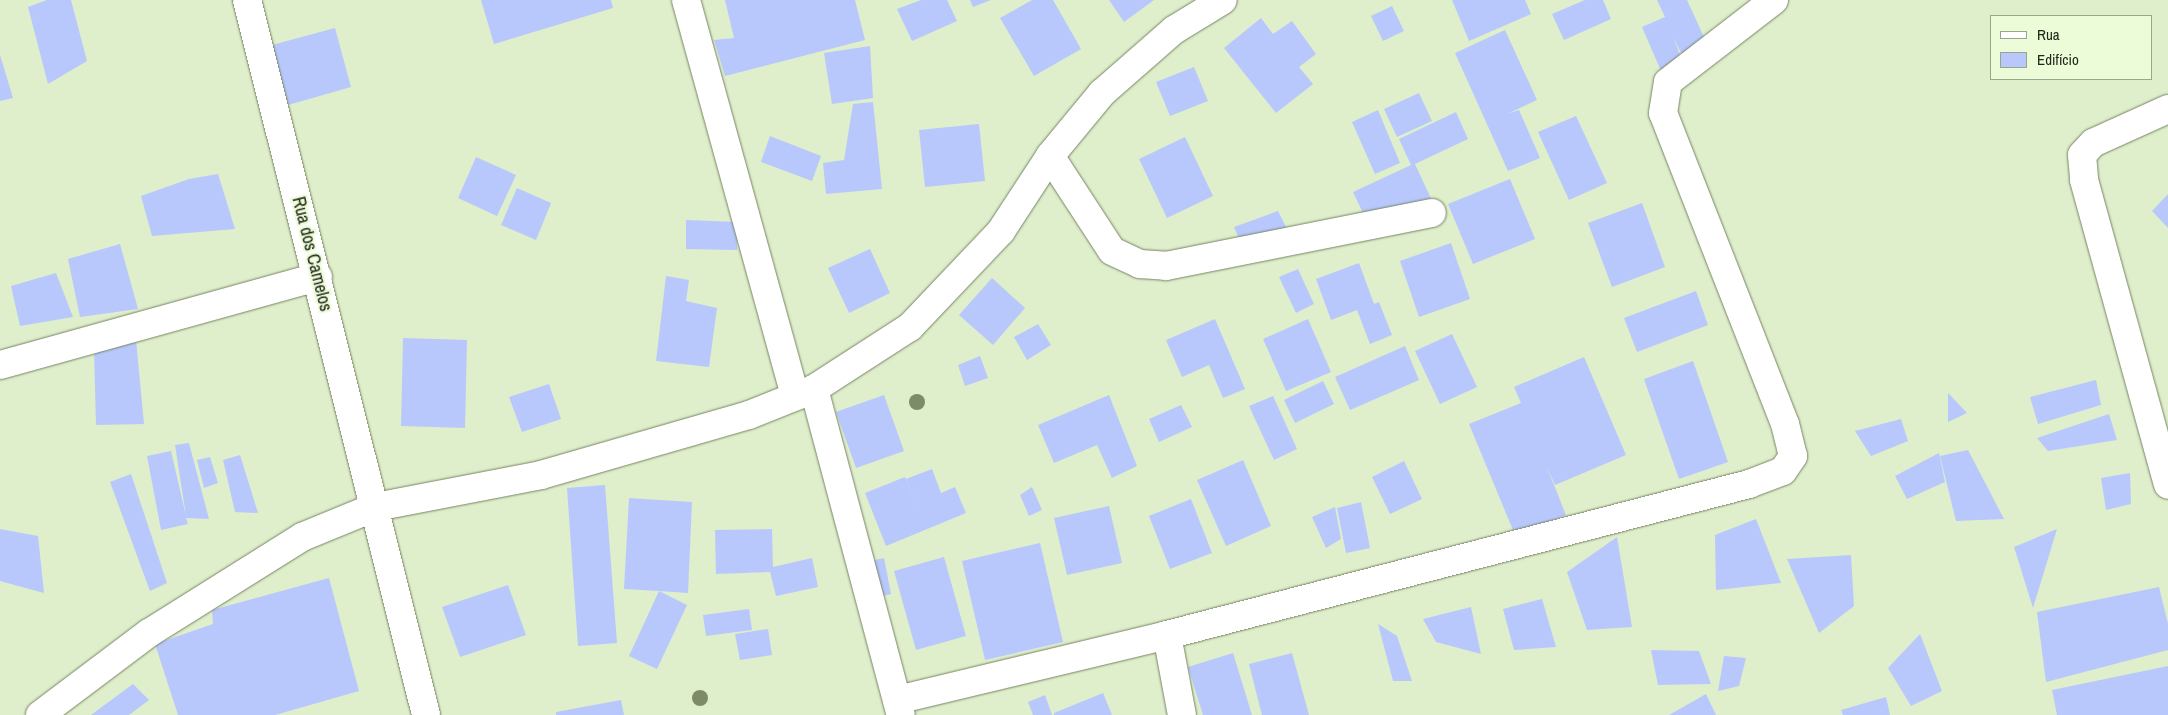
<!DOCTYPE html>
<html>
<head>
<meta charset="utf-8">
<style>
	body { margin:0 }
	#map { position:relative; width:2168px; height:715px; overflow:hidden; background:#dfeecb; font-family:"Archivo Narrow",sans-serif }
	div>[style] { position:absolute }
	.building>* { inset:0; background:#b8c8fd }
	.roads { filter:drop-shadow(0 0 1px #778465) drop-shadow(0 0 1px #778465) }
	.minor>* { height:28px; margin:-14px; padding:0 14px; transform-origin:14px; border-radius:14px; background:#fff }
	.trees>* { width:16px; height:16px; margin:-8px; border-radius:50%; background:#7d8c67 }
	span { translate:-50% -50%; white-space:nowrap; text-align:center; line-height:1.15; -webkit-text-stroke:4.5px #ecfbd8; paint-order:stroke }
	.street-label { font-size:18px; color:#202619 }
	.legend { position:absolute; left:1990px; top:15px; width:162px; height:65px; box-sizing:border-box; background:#ecfbd8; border:1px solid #9aa68c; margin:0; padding:6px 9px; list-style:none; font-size:15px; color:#202619 }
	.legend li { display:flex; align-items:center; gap:10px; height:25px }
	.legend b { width:25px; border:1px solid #9aa68c }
</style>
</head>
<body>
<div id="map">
	<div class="building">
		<i style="clip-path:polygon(47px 0,71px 0,87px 61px,48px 84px,28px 7px)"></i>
		<i style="clip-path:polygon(481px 0,611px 0,613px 8px,494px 44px)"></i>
		<i style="clip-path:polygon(725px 0,855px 0,865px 40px,725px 76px,714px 40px,734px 38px)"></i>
		<i style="clip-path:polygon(921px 0,947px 0,957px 21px,912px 41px,897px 9px)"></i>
		<i style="clip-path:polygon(970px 0,991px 0,973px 7px)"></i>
		<i style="clip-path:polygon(1032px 0,1053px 0,1081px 49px,1034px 76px,1000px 18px)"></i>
		<i style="clip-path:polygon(1109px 0,1154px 0,1124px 22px)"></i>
		<i style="clip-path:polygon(1452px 0,1525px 0,1531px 14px,1469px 41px)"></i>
		<i style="clip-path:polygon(1585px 0,1603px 0,1611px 19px,1564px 40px,1552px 14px)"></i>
		<i style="clip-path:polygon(1657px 0,1687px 0,1709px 48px,1684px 59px,1673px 37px,1683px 62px,1661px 71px,1642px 27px,1665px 17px)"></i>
		<i style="clip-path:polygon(1392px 6px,1404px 31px,1383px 41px,1371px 16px)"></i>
		<i style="clip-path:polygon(1261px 18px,1273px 34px,1292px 21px,1316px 54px,1299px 67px,1313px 84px,1276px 113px,1224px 48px)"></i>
		<i style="clip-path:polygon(335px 28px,351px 87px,288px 105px,272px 45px)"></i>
		<i style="clip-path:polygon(1505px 30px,1537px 100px,1507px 114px,1519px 110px,1540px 158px,1508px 171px,1455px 53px)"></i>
		<i style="clip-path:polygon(870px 46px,873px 98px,832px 104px,824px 53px)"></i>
		<i style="clip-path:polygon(0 55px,13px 98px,0 101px)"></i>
		<i style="clip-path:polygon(1194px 67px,1208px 101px,1170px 116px,1156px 82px)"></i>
		<i style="clip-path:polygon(1419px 93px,1432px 121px,1397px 137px,1384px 109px)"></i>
		<i style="clip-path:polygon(873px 102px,882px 189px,826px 194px,823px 163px,844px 160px,853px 104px)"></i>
		<i style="clip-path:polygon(1378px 110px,1400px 163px,1375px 174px,1352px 122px)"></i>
		<i style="clip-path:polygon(1456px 112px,1468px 139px,1415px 164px,1434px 205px,1373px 234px,1353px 192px,1411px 165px,1399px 139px)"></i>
		<i style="clip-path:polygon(1576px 116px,1607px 183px,1569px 200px,1538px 132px)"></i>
		<i style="clip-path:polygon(979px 124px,985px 181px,925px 187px,919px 130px)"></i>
		<i style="clip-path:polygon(770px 136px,821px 156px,812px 181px,761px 162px)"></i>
		<i style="clip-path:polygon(1185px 137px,1213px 196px,1167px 218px,1139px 159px)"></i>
		<i style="clip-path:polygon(476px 157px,516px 175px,497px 216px,458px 198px)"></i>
		<i style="clip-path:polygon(218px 174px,235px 229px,152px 236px,141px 196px,189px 179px)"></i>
		<i style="clip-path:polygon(1510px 179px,1535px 239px,1473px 264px,1448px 204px)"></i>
		<i style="clip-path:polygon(517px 188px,551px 203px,536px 240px,501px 225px)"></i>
		<i style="clip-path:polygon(2168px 194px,2168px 228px,2152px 211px)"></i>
		<i style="clip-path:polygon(1642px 203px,1665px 267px,1612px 287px,1588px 223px)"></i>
		<i style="clip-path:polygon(1278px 211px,1292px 239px,1244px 250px,1234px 227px)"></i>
		<i style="clip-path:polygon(686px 220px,737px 222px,737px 250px,686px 249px)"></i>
		<i style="clip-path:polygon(1451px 243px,1470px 299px,1419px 317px,1400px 261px)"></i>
		<i style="clip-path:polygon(120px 244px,138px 309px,80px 317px,68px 259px)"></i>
		<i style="clip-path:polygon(870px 249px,890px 293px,849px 313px,828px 268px)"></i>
		<i style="clip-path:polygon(1359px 263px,1374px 304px,1379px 302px,1392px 335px,1370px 344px,1357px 310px,1331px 320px,1316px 279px)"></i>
		<i style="clip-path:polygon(1298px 269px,1314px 304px,1296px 313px,1279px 277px)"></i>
		<i style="clip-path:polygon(56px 273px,73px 317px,20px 326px,11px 286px)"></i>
		<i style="clip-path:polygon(666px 276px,689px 280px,686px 301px,717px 308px,709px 367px,656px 361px)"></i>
		<i style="clip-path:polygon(992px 278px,1025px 308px,993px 345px,959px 315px)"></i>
		<i style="clip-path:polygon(1696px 291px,1708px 325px,1637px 352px,1624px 318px)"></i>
		<i style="clip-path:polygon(1215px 319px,1245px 389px,1223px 398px,1209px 365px,1182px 377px,1166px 340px)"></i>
		<i style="clip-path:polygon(1308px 319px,1331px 372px,1286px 391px,1263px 339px)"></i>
		<i style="clip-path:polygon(1038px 324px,1051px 345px,1027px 360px,1014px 337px)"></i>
		<i style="clip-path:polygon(1452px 334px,1477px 387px,1440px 404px,1415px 351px)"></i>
		<i style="clip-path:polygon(403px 338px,467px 340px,465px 428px,401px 426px)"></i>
		<i style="clip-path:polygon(136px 340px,144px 424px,96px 425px,94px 350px)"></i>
		<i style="clip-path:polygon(1405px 346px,1419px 380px,1350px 410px,1335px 377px)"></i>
		<i style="clip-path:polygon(980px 356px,988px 378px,965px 386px,958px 365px)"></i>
		<i style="clip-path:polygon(1584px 357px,1626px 455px,1555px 485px,1546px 465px,1566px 515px,1515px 535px,1469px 424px,1521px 403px,1514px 387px)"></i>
		<i style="clip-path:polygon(1693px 361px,1728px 462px,1679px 479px,1644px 379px)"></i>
		<i style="clip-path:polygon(2096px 380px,2101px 405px,2038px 424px,2030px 397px)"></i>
		<i style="clip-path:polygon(1323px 381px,1334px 404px,1295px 423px,1284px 400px)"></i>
		<i style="clip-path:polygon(549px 384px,561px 419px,522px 432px,509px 397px)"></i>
		<i style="clip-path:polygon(1948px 393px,1967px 413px,1948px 422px)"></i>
		<i style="clip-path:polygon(884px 395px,904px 451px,856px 468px,836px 412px)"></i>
		<i style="clip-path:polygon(1109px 395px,1137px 466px,1112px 478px,1097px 445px,1054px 463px,1038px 425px)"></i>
		<i style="clip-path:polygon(1273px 396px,1297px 449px,1274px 460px,1249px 406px)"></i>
		<i style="clip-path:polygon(1181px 405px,1192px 427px,1159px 442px,1149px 419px)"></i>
		<i style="clip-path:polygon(2109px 414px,2117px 440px,2048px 451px,2037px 438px)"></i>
		<i style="clip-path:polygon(1901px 419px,1908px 441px,1871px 456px,1855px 431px)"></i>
		<i style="clip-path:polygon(189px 443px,209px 519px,186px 518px,188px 524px,161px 530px,147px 456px,171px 451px,186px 516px,175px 445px)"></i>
		<i style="clip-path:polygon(1968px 450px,2004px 519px,1956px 521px,1940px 456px)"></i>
		<i style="clip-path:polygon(1939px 453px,1945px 482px,1907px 499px,1895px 476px)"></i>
		<i style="clip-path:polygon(240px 455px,258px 513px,235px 512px,223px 460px)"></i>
		<i style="clip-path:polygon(210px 457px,218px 483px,204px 488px,197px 460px)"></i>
		<i style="clip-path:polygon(1243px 460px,1271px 526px,1226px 546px,1197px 480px)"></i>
		<i style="clip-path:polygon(1404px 461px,1422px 499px,1390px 514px,1372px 477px)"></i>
		<i style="clip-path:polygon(932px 469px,941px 493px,955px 487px,966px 513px,886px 546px,865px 493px,905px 477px,921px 516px,906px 479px)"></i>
		<i style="clip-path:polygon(2130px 473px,2131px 504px,2106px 510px,2101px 478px)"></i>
		<i style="clip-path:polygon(131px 474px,167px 583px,150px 591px,110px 482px)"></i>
		<i style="clip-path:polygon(605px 485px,617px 643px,578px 646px,567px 488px)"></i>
		<i style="clip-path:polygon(1032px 487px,1042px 510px,1029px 516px,1020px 495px)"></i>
		<i style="clip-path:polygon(629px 498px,692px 502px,688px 593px,659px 591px,687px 605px,657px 669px,629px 656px,659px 591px,624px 589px)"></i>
		<i style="clip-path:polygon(1191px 499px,1212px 553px,1170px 569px,1149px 516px)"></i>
		<i style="clip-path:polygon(1361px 502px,1370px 548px,1346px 553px,1337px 508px)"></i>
		<i style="clip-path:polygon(1109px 506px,1122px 563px,1067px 575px,1054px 518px)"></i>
		<i style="clip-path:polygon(1335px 507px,1341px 539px,1326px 548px,1312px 517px)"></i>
		<i style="clip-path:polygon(1756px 519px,1781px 583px,1716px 590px,1715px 535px)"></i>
		<i style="clip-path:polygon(0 529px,38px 536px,44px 593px,0 581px)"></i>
		<i style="clip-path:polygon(772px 529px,773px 567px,812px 558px,818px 587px,776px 596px,770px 572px,716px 574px,715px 530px)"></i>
		<i style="clip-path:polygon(2057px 529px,2033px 608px,2014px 547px)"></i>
		<i style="clip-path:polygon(1617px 537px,1632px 627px,1587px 630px,1567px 572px)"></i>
		<i style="clip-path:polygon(1040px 543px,1063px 642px,985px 660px,962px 561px)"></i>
		<i style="clip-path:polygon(1851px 555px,1854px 606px,1819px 633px,1787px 559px)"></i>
		<i style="clip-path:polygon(944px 557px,966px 636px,916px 650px,894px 571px)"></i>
		<i style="clip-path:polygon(884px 558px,891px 594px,869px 599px,861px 563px)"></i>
		<i style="clip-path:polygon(329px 578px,359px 691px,275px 715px,178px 715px,155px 644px,213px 624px,212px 610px)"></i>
		<i style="clip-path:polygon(508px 585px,526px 635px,460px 657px,442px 607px)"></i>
		<i style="clip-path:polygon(2159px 587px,2168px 624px,2168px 650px,2046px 682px,2037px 612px)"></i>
		<i style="clip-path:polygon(1542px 599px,1556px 647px,1514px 650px,1503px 609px)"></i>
		<i style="clip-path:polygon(1471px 607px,1481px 654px,1436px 642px,1423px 619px)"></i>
		<i style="clip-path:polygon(749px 609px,752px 630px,706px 636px,703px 615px)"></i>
		<i style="clip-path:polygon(1378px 624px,1397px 636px,1412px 681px,1393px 681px)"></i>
		<i style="clip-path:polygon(768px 629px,772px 655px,740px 660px,735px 634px)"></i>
		<i style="clip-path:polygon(1920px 634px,1942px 691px,1911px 706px,1888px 668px)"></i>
		<i style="clip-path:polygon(1651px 650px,1699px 651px,1711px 684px,1658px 685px)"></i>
		<i style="clip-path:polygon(1233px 653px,1252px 715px,1203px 715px,1188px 667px)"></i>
		<i style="clip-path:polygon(1292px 653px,1309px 715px,1262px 715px,1249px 664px)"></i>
		<i style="clip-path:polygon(1724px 656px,1746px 658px,1739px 686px,1718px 691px)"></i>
		<i style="clip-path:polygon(2168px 666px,2168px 715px,2057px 715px,2052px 690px)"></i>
		<i style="clip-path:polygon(133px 684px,149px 700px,129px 715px,91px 715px)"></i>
		<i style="clip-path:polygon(1103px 693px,1112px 715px,1054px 715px,1054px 713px)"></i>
		<i style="clip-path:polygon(1706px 694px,1716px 715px,1669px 715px)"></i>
		<i style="clip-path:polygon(1045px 695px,1052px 715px,1033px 715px,1028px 702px)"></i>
		<i style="clip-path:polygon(1886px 697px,1890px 715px,1843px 715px,1841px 710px)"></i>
		<i style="clip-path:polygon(621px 700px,624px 715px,556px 715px,556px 712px)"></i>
	</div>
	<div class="roads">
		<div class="minor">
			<i style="left:247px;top:0;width:737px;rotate:75.94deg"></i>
			<i style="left:686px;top:0;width:411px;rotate:74.6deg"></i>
			<i style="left:2168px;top:109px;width:82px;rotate:155.6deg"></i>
			<i style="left:2093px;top:143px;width:16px;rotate:133deg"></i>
			<i style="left:2082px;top:155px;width:25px;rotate:85deg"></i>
			<i style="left:2084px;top:180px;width:316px;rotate:74.6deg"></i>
			<i style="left:1050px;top:156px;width:113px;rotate:56.9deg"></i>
			<i style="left:1112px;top:251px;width:31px;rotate:25deg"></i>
			<i style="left:1140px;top:264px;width:26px;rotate:4deg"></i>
			<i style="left:1166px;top:266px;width:271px;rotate:-11.3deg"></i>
			<i style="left:0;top:365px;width:330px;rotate:-15.5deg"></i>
			<i style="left:814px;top:389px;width:337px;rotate:75.1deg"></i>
			<i style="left:1167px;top:635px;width:81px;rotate:79.4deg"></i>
			<i style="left:897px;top:700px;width:278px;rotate:-13.5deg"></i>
			<i style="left:1167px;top:635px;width:601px;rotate:-14.54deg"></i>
			<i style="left:1749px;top:484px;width:36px;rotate:-21deg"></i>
			<i style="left:1783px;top:471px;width:18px;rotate:-56deg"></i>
			<i style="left:1793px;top:456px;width:33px;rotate:-104deg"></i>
			<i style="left:1785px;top:424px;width:334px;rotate:-111.4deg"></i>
			<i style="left:1663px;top:113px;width:31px;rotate:-81deg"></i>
			<i style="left:1668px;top:82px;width:134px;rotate:-37.7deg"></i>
			<i style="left:40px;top:715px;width:136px;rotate:-37deg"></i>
			<i style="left:149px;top:633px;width:181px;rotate:-32.1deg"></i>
			<i style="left:302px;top:537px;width:79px;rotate:-22.3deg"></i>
			<i style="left:375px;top:507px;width:169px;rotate:-10.9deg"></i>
			<i style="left:541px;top:475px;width:216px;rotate:-16.1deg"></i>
			<i style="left:749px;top:415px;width:70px;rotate:-21.8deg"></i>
			<i style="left:814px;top:389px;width:114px;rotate:-32.9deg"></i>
			<i style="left:910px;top:327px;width:132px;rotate:-46.5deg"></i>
			<i style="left:1001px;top:231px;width:90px;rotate:-56.8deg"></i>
			<i style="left:1050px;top:156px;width:82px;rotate:-50.5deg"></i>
			<i style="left:1102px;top:93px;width:96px;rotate:-41.2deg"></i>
			<i style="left:1174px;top:30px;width:57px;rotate:-31.5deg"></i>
		</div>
	</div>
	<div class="trees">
		<i style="left:917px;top:402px"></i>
		<i style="left:700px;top:698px"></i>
	</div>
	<div class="street-label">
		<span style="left:312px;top:254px;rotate:76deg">Rua dos Camelos</span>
	</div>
	<ul class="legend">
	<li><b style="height:6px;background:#fff"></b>Rua</li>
	<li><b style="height:14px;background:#b8c8fd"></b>Edifício</li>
	</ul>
</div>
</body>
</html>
